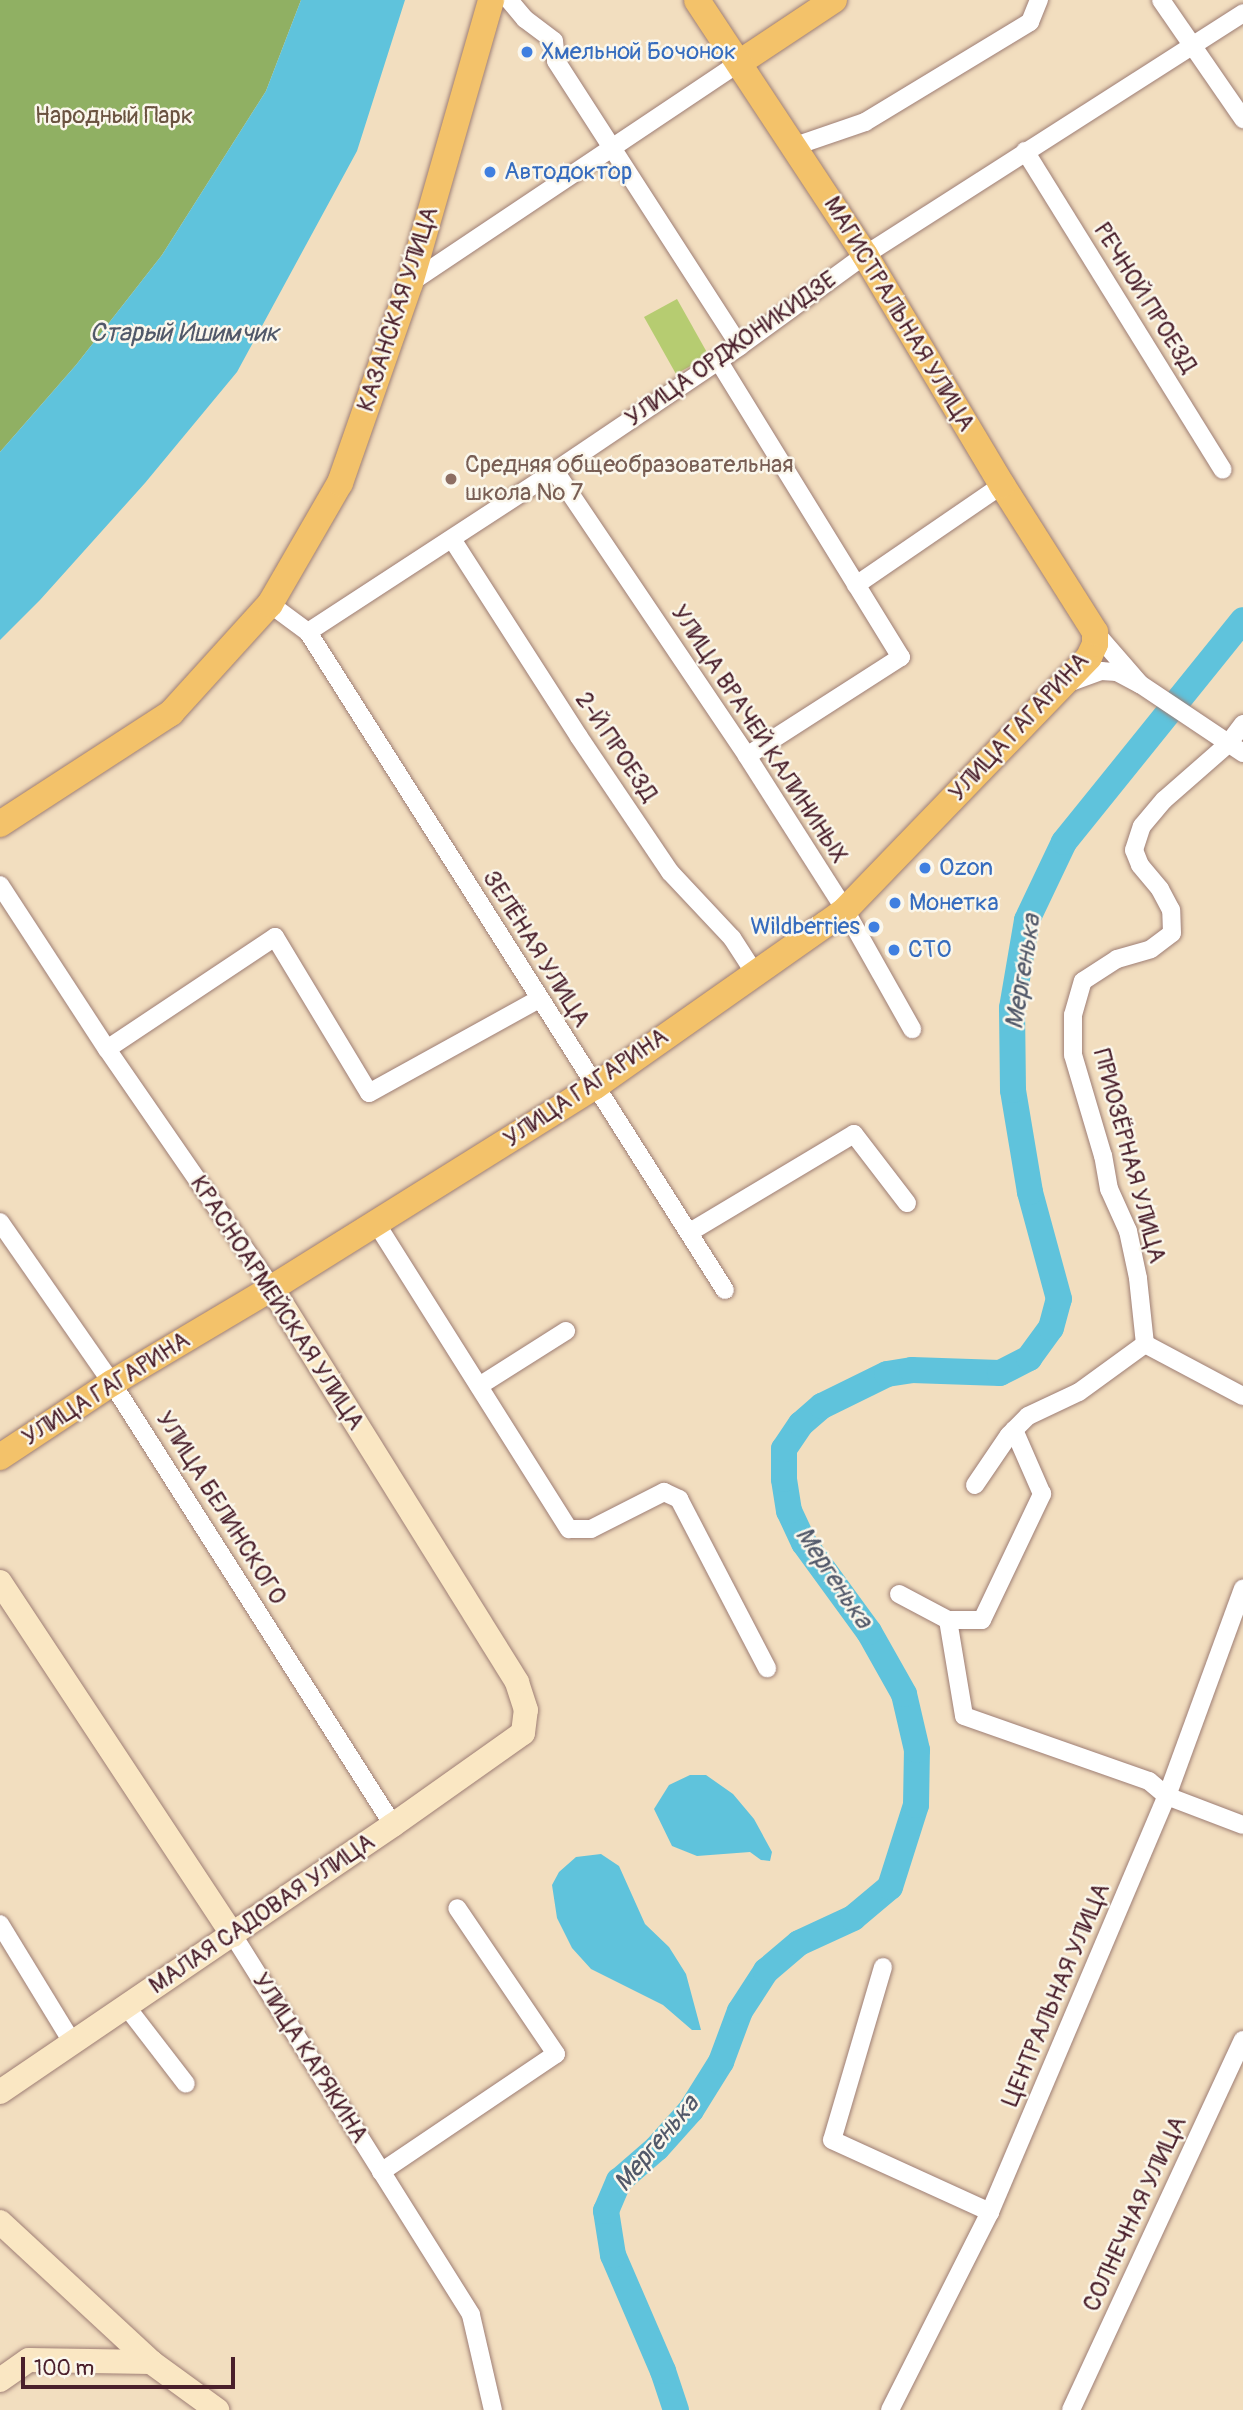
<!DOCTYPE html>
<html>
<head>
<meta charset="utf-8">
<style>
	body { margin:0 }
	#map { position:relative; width:1243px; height:2410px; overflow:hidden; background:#f2debf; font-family:Pangolin,sans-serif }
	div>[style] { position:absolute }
	.green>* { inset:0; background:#b6cc71 }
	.forest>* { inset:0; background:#90b063 }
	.water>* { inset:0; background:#5fc3dc }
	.river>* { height:26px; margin:-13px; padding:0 13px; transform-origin:13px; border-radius:13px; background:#5fc3dc }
	.roads { filter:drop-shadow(0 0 2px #9e7e75) drop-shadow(0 0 2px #9e7e75) }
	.street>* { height:18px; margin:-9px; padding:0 9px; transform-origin:9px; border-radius:9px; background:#fff }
	.secondary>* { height:24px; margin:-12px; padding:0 12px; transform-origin:12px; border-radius:12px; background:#fae7c3 }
	.primary>* { height:26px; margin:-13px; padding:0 13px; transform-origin:13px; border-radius:13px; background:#f3c26a }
	.dots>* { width:19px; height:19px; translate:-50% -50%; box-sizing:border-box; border:4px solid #fbf7ec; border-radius:50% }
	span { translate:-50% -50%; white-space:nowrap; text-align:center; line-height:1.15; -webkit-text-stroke:5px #fbf7ec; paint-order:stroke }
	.shop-label { font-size:24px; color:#366cbe }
	.left { translate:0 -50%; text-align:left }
	.right { translate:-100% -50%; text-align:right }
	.park-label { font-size:24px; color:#6a5340 }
	.street-label { font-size:24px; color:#4a1f2b }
	.education-label { font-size:24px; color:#785e54 }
	.water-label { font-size:26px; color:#515869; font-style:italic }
	.scale { position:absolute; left:21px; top:2357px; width:214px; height:32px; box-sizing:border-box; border:4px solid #4a1f2b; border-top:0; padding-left:9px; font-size:21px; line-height:24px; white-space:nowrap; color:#4a1f2b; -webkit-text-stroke:5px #fbf7ec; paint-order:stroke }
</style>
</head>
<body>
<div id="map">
	<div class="green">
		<i style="clip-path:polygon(677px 299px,709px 356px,676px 374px,644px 317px)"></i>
	</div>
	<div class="forest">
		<i style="clip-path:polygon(0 0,301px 0,266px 91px,162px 255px,76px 365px,0 452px)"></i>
	</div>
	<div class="water">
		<i style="clip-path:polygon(301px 0,405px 0,357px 151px,237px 372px,145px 483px,40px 600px,0 640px,0 452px,76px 365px,162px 255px,266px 91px)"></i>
		<i style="clip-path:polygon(690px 1775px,706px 1775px,733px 1794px,754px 1819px,772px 1852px,770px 1861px,761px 1860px,750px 1852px,697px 1856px,672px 1846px,654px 1809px,669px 1785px)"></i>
		<i style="clip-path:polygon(601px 1854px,619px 1866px,645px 1924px,669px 1947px,686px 1974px,701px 2030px,692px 2030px,663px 2005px,591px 1969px,572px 1948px,557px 1918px,552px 1885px,559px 1872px,576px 1857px)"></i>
	</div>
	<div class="river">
		<i style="left:676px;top:2410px;width:41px;rotate:-108.4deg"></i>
		<i style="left:663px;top:2371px;width:126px;rotate:-113.3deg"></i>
		<i style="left:613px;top:2255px;width:45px;rotate:-99deg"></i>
		<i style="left:606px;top:2211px;width:33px;rotate:-67deg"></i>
		<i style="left:619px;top:2181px;width:50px;rotate:-41deg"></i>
		<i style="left:657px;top:2148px;width:51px;rotate:-48.2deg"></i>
		<i style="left:691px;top:2110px;width:57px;rotate:-58deg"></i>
		<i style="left:721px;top:2062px;width:54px;rotate:-69.6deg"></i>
		<i style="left:740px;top:2011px;width:48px;rotate:-57deg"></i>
		<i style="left:766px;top:1971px;width:43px;rotate:-40.3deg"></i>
		<i style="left:799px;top:1943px;width:60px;rotate:-24.8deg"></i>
		<i style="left:853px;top:1918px;width:48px;rotate:-40deg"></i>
		<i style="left:890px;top:1887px;width:86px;rotate:-72.4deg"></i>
		<i style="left:916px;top:1805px;width:55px;rotate:-89deg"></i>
		<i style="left:917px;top:1750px;width:57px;rotate:-103.1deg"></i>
		<i style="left:904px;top:1694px;width:71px;rotate:-119.4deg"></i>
		<i style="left:869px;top:1632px;width:110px;rotate:-126.1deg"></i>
		<i style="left:804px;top:1543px;width:35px;rotate:-115deg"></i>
		<i style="left:789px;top:1511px;width:32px;rotate:-99deg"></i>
		<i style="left:784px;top:1479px;width:30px;rotate:-90deg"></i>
		<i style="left:784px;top:1449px;width:30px;rotate:-56deg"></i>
		<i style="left:801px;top:1424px;width:28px;rotate:-41deg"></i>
		<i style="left:822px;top:1406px;width:72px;rotate:-26.2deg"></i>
		<i style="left:887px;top:1374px;width:25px;rotate:-9deg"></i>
		<i style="left:912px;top:1370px;width:88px;rotate:2deg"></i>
		<i style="left:1000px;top:1373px;width:33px;rotate:-27deg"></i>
		<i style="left:1029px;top:1358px;width:37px;rotate:-54deg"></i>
		<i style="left:1051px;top:1328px;width:30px;rotate:-75deg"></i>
		<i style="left:1059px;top:1299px;width:111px;rotate:-105.2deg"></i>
		<i style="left:1030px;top:1192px;width:103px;rotate:-99.5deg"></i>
		<i style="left:1013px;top:1090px;width:82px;rotate:-90.7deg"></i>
		<i style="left:1012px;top:1008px;width:89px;rotate:-80.3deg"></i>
		<i style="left:1027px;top:920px;width:86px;rotate:-64.6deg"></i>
		<i style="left:1064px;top:842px;width:285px;rotate:-51.1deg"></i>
	</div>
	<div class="roads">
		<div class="street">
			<i style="left:509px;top:0;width:25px;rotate:50deg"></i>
			<i style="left:525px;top:19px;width:36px;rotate:37deg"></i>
			<i style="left:554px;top:41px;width:20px;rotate:84deg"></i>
			<i style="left:556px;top:61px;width:339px;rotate:57.2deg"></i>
			<i style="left:1161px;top:0;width:145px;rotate:55.4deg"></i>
			<i style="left:795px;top:146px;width:74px;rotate:-18.9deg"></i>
			<i style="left:865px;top:122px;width:193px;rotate:-31.2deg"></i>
			<i style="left:1030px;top:22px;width:24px;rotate:-68deg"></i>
			<i style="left:1025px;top:151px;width:375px;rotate:58.2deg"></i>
			<i style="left:410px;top:283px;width:396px;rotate:-33.8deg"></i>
			<i style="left:718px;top:360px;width:349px;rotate:58.4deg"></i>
			<i style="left:901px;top:657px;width:183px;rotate:147.3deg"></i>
			<i style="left:555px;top:471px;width:344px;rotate:56deg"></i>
			<i style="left:747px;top:756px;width:183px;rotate:57.5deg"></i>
			<i style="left:845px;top:910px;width:137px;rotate:60.6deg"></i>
			<i style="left:452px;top:539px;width:235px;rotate:57.3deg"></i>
			<i style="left:579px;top:737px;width:163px;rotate:56deg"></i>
			<i style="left:670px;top:872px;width:91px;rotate:46.8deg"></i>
			<i style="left:732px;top:938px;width:40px;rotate:57.1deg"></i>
			<i style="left:856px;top:585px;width:177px;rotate:-34.4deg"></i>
			<i style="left:270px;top:604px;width:47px;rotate:36.4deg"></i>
			<i style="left:308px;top:632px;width:295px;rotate:-33.1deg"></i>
			<i style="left:555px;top:471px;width:223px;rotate:-34deg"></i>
			<i style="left:740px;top:346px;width:155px;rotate:-36.1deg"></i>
			<i style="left:865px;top:255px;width:449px;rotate:-32.6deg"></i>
			<i style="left:308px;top:632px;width:779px;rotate:57.64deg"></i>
			<i style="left:1068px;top:683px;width:35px;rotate:-20deg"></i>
			<i style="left:1101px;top:671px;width:16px;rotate:4deg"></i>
			<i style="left:1117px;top:672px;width:26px;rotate:28deg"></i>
			<i style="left:1140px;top:684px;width:69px;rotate:-130.9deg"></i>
			<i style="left:1140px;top:684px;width:124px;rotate:33.8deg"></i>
			<i style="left:0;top:885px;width:196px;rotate:56.9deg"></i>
			<i style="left:107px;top:1049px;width:290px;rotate:55.4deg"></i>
			<i style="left:107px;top:1049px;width:202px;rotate:-33.7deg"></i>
			<i style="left:275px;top:937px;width:182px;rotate:58.9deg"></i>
			<i style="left:369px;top:1093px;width:194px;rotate:-28.9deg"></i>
			<i style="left:0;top:1222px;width:196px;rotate:55.2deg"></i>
			<i style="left:112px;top:1383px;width:524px;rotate:57.55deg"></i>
			<i style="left:376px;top:1223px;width:362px;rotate:57.8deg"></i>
			<i style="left:569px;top:1529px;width:22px"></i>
			<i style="left:591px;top:1529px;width:82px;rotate:-26.9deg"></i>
			<i style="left:664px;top:1492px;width:17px;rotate:25deg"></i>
			<i style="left:679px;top:1499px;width:191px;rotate:62.5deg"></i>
			<i style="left:690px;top:1232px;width:191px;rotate:-30.9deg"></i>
			<i style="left:854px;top:1134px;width:87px;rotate:52.5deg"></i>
			<i style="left:1145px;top:1344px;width:111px;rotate:28deg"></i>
			<i style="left:479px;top:1386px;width:103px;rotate:-32.3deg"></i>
			<i style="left:975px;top:1485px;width:60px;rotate:-55.8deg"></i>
			<i style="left:1009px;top:1435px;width:27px;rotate:-45deg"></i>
			<i style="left:1028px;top:1416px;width:56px;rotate:-25.2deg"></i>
			<i style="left:1079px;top:1392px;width:82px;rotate:-36deg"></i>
			<i style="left:1145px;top:1344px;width:66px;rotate:-96.1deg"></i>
			<i style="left:1138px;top:1278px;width:48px;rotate:-102deg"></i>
			<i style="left:1128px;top:1231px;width:46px;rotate:-114.3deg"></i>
			<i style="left:1109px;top:1189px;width:34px;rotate:-100deg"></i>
			<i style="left:1103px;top:1156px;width:105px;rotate:-106.5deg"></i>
			<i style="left:1073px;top:1055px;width:40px;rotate:-90deg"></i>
			<i style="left:1073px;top:1015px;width:35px;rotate:-74deg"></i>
			<i style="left:1083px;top:981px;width:40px;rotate:-32.9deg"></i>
			<i style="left:1117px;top:959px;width:35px;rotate:-16deg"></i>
			<i style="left:1151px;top:949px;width:26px;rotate:-37deg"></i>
			<i style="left:1172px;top:933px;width:23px;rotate:-92deg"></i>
			<i style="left:1171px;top:910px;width:24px;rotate:-118deg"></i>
			<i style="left:1160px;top:889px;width:31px;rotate:-130deg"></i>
			<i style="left:1140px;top:865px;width:16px;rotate:-112deg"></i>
			<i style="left:1134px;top:850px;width:25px;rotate:-72deg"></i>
			<i style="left:1142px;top:826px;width:34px;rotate:-50deg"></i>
			<i style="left:1164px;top:800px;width:85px;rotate:-41.2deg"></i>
			<i style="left:1228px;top:744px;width:25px;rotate:-53deg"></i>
			<i style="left:899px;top:1594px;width:55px;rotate:28deg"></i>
			<i style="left:948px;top:1620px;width:97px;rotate:80.5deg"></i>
			<i style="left:964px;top:1716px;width:196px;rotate:19.4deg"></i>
			<i style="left:1149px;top:1781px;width:23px;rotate:40deg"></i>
			<i style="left:1167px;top:1796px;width:81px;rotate:20.9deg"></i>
			<i style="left:948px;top:1620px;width:34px"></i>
			<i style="left:982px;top:1620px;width:140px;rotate:-64.5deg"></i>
			<i style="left:1042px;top:1494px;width:70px;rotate:-113.6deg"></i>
			<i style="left:0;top:1924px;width:138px;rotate:58.6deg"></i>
			<i style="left:233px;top:1935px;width:448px;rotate:57.9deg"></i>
			<i style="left:471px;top:2315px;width:98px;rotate:77deg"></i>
			<i style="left:883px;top:1967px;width:180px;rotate:106.4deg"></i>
			<i style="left:832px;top:2140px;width:174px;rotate:24.5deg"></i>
			<i style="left:126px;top:2006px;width:98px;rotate:52.4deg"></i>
			<i style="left:381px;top:2172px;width:211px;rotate:-34deg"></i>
			<i style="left:556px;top:2054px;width:176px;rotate:-124.1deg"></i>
			<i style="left:890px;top:2410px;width:222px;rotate:-63.2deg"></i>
			<i style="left:990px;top:2212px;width:452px;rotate:-67deg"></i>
			<i style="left:1167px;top:1796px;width:221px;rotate:-69.9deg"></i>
			<i style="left:1071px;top:2410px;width:408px;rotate:-65.1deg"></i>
		</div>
		<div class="secondary">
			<i style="left:0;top:1582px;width:423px;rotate:56.6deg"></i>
			<i style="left:0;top:2092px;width:475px;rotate:-34.2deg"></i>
			<i style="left:393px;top:1825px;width:159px;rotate:-35.3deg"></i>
			<i style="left:523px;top:1733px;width:23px;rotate:-83deg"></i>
			<i style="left:526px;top:1710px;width:29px;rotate:-108deg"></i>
			<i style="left:517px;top:1682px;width:464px;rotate:-121.9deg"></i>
			<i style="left:0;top:2222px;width:206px;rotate:42.8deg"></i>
			<i style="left:151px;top:2362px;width:82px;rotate:36deg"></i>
			<i style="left:0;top:2380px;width:35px;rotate:-35deg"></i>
			<i style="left:29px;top:2360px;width:122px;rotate:0.9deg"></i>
		</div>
		<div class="primary">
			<i style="left:739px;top:63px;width:114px;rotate:-33.6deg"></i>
			<i style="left:0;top:824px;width:204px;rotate:-33deg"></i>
			<i style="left:171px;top:713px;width:147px;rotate:-47.8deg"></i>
			<i style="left:270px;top:604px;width:140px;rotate:-60deg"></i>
			<i style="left:340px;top:483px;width:212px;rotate:-70.7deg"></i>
			<i style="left:410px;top:283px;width:294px;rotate:-74deg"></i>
			<i style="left:0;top:1457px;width:134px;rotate:-33.5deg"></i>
			<i style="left:112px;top:1383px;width:186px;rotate:-30.7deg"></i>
			<i style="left:272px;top:1288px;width:380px;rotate:-32deg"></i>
			<i style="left:594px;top:1087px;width:284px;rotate:-35.1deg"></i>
			<i style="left:826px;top:924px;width:24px;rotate:-36deg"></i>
			<i style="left:845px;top:910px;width:351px;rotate:-46deg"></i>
			<i style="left:1089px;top:657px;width:14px;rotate:-65deg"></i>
			<i style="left:1095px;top:644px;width:12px;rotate:-90deg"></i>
			<i style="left:1095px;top:632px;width:174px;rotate:-122.3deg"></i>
			<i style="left:1002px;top:485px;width:268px;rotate:-120.8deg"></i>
			<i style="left:865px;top:255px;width:305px;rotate:-123.4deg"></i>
		</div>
	</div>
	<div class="dots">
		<i style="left:527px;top:52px;background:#3f7fe0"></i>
		<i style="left:490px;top:172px;background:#3f7fe0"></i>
		<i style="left:451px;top:479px;background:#8d6e63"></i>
		<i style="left:925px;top:868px;background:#3f7fe0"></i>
		<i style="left:895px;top:903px;background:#3f7fe0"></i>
		<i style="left:874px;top:927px;background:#3f7fe0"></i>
		<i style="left:894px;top:950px;background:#3f7fe0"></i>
	</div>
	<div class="shop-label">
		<span class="left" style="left:541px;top:52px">Хмельной Бочонок</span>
		<span class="left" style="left:504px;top:172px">Автодоктор</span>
		<span class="left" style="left:939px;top:868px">Ozon</span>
		<span class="left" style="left:909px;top:903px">Монетка</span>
		<span class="right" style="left:860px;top:927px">Wildberries</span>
		<span class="left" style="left:908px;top:950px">СТО</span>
	</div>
	<div class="park-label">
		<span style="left:114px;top:116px">Народный Парк</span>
	</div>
	<div class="street-label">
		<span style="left:1145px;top:298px;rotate:58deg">РЕЧНОЙ ПРОЕЗД</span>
		<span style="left:398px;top:309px;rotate:-72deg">КАЗАНСКАЯ УЛИЦА</span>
		<span style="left:899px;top:314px;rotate:59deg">МАГИСТРАЛЬНАЯ УЛИЦА</span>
		<span style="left:731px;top:349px;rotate:-35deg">УЛИЦА ОРДЖОНИКИДЗЕ</span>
		<span style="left:1019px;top:727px;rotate:-47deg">УЛИЦА ГАГАРИНА</span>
		<span style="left:759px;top:734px;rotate:57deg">УЛИЦА ВРАЧЕЙ КАЛИНИНЫХ</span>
		<span style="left:616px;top:747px;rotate:56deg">2-Й ПРОЕЗД</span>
		<span style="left:536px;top:949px;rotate:58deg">ЗЕЛЁНАЯ УЛИЦА</span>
		<span style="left:586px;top:1088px;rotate:-34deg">УЛИЦА ГАГАРИНА</span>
		<span style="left:1129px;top:1156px;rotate:75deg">ПРИОЗЁРНАЯ УЛИЦА</span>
		<span style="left:277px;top:1303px;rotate:57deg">КРАСНОАРМЕЙСКАЯ УЛИЦА</span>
		<span style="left:106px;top:1389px;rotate:-32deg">УЛИЦА ГАГАРИНА</span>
		<span style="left:221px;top:1508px;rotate:58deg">УЛИЦА БЕЛИНСКОГО</span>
		<span style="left:262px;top:1914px;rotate:-34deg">МАЛАЯ САДОВАЯ УЛИЦА</span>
		<span style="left:1056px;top:1995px;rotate:-67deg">ЦЕНТРАЛЬНАЯ УЛИЦА</span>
		<span style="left:310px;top:2058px;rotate:58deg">УЛИЦА КАРЯКИНА</span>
		<span style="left:1135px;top:2214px;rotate:-65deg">СОЛНЕЧНАЯ УЛИЦА</span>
	</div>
	<div class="education-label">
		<span class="left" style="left:465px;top:479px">Средняя общеобразовательная<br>школа № 7</span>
	</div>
	<div class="water-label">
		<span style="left:184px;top:334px">Старый Ишимчик</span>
		<span style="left:1024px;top:972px;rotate:-81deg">Мергенька</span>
		<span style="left:833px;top:1578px;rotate:56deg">Мергенька</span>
		<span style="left:657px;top:2144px;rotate:-50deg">Мергенька</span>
	</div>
	<div class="scale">100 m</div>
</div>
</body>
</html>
